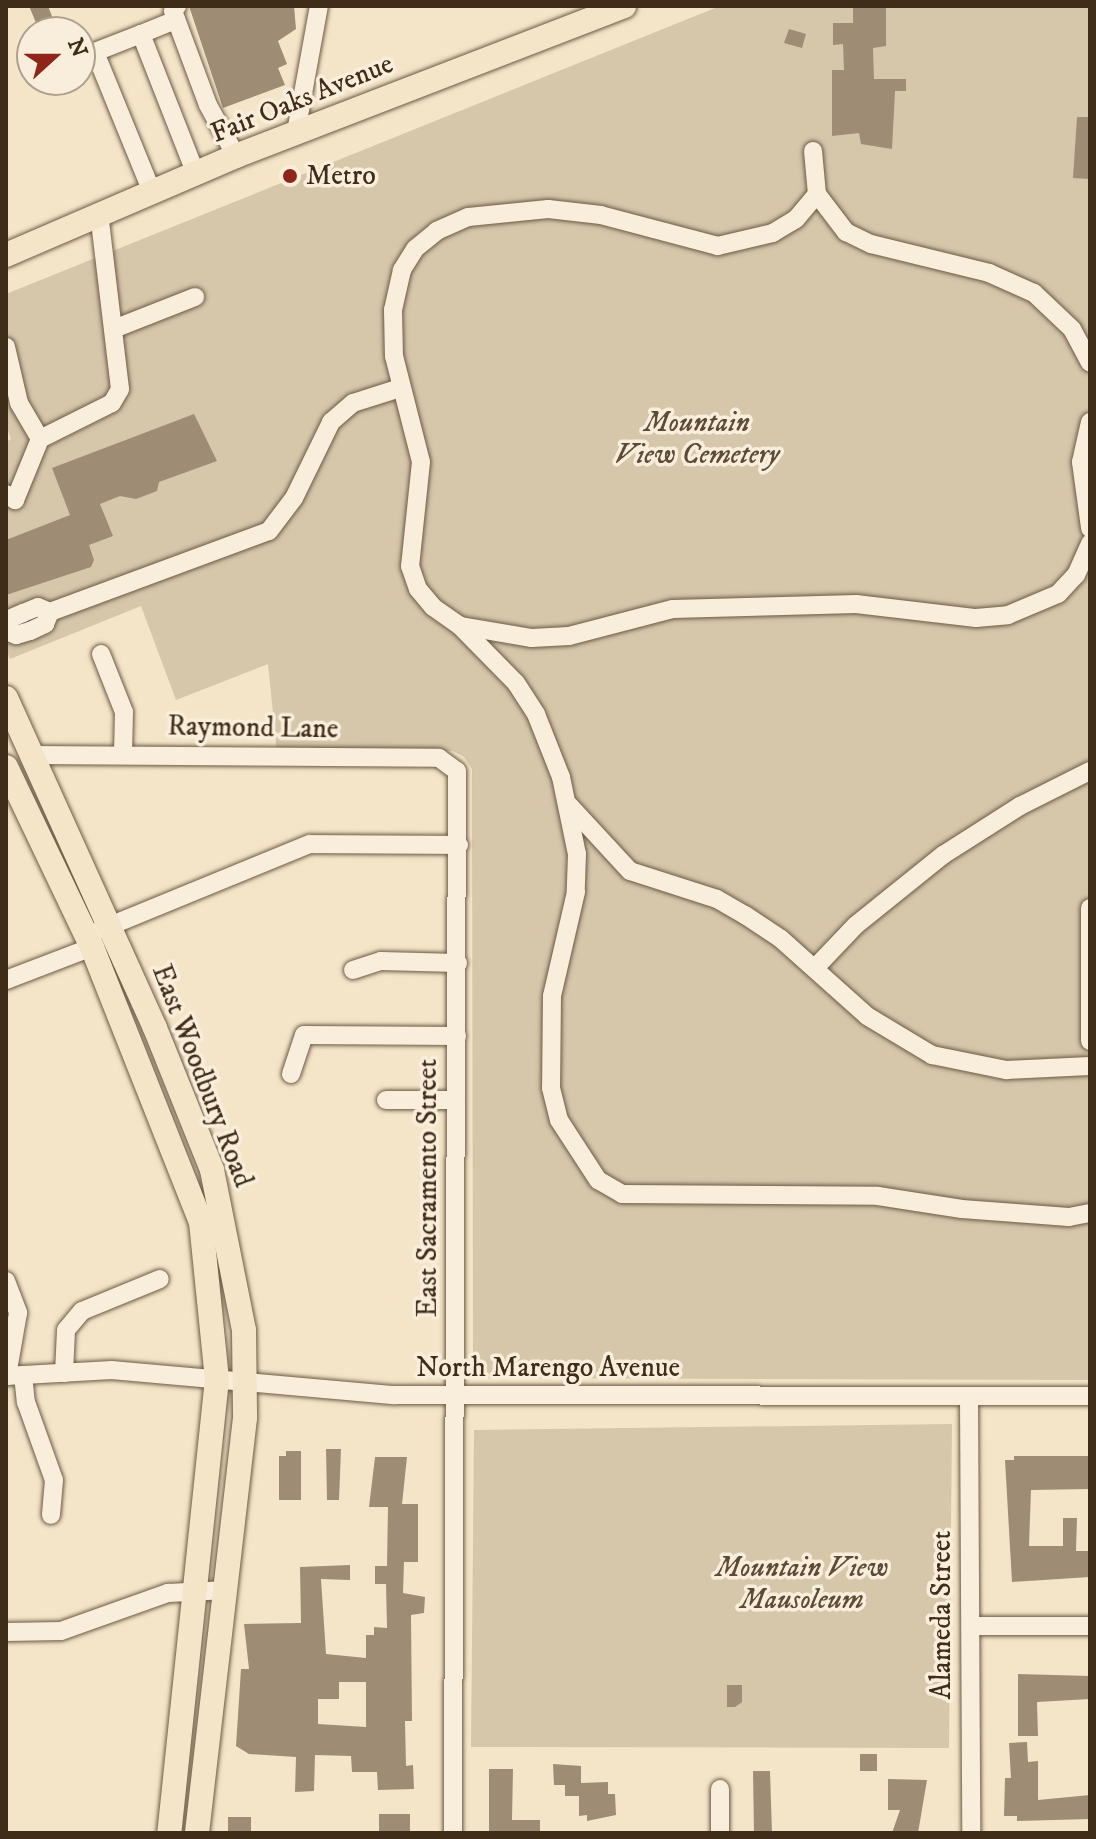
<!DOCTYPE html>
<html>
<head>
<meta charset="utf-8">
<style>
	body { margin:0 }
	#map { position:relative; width:1096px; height:1839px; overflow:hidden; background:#f5e5c8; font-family:"IM FELL DW Pica",serif }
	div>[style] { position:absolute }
	.green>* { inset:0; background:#d6c6aa }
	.building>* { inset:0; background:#9e8c74 }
	.roads { filter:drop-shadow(0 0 2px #6c5a45) drop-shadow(0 0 2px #6c5a45) }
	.minor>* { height:18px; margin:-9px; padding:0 9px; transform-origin:9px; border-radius:9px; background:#f8eedb }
	.major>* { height:24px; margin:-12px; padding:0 12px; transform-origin:12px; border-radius:12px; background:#f5e5c8 }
	.dots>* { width:22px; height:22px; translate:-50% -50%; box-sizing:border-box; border:4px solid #f8eedb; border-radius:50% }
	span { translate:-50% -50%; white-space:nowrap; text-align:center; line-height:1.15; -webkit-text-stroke:7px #f8eedb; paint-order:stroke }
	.street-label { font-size:28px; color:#3f2c19 }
	.poi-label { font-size:28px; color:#3f2c19 }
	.left { translate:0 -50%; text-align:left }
	.park-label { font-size:28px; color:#5d4b36; font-style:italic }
	.frame { position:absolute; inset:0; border:8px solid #3f2c19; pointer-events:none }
	.north { position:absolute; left:16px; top:16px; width:80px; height:80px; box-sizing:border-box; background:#f8eedb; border:2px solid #aea08d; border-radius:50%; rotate:69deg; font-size:22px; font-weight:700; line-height:32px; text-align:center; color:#3f2c19 }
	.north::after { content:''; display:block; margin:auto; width:28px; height:36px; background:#8f2418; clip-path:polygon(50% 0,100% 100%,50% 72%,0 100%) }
</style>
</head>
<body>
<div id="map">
	<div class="green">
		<i style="clip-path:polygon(720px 6px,1090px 6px,1090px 1380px,473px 1378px,472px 769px,464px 757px,453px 751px,277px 753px,268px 664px,176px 700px,141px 606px,10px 659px,6px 649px,6px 442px,11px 439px,6px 425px,6px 294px)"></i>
		<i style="clip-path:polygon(952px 1424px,949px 1748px,471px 1747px,474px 1430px)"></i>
	</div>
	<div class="building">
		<i style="clip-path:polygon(29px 6px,48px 6px,55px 24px,39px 30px)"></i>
		<i style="clip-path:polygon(189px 6px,294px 6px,296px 29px,278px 41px,287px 64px,278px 68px,285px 85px,223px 108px)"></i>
		<i style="clip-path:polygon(853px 6px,886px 6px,886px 46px,873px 48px,874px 79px,906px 79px,906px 91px,895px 91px,892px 149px,861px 144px,859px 133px,832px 136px,832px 70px,844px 70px,843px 44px,833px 45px,833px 23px,853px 23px)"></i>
		<i style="clip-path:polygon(789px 29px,806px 34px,802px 48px,784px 43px)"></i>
		<i style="clip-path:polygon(1077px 117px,1090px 117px,1090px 179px,1073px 178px)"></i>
		<i style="clip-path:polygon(194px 414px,217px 461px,159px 482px,157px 491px,136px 499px,120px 496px,100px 504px,113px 536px,89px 545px,94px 560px,91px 567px,6px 595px,6px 540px,70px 515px,52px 468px)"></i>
		<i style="clip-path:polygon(326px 1449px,341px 1449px,339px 1500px,327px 1500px)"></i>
		<i style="clip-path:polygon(286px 1451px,301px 1451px,301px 1500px,279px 1500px,279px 1456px,286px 1456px)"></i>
		<i style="clip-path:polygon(1014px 1456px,1090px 1456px,1090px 1489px,1031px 1490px,1029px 1546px,1063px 1546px,1063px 1518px,1077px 1518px,1076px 1551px,1090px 1551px,1090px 1577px,1012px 1582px,1005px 1460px,1014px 1460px)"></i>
		<i style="clip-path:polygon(evenodd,375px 1457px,407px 1457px,402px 1504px,418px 1504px,418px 1562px,404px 1562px,403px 1593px,425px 1597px,424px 1613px,411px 1615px,412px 1721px,405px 1721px,406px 1766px,413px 1765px,414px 1789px,378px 1790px,377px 1772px,352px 1772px,351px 1756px,315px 1755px,314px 1791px,295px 1792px,296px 1757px,249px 1754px,236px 1746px,241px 1669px,249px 1669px,244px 1624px,301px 1623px,300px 1567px,350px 1565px,350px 1580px,321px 1579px,326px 1654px,366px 1658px,366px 1635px,374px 1635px,374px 1627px,387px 1628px,386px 1584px,375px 1584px,375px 1566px,387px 1566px,388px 1507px,369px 1507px,375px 1457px,339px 1682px,366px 1682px,366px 1727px,318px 1724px,318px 1699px,339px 1699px,339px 1682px)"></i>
		<i style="clip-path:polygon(1018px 1674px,1090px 1676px,1090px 1699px,1037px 1702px,1038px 1736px,1018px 1736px)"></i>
		<i style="clip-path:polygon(727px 1685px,742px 1685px,742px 1702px,735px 1707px,727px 1707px)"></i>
		<i style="clip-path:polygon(1027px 1742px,1028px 1762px,1038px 1761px,1038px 1800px,1090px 1795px,1090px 1819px,1017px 1821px,1017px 1816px,1004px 1816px,1005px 1778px,1011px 1778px,1009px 1743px)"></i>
		<i style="clip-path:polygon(860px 1754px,877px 1754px,877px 1771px,860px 1771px)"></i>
		<i style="clip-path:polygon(553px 1764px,581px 1766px,581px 1783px,608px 1782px,608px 1794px,615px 1794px,616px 1815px,587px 1821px,587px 1815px,579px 1816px,579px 1796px,565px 1796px,565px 1785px,554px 1785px)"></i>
		<i style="clip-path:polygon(489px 1769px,513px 1769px,512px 1820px,540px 1820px,540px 1833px,489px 1833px)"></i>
		<i style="clip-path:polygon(753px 1771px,770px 1771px,772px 1833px,754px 1833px)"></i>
		<i style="clip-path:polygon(888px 1779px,927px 1780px,918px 1833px,892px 1833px,900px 1810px,888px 1810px)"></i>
		<i style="clip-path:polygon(379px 1814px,410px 1814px,410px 1833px,379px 1833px)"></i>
		<i style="clip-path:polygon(228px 1817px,251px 1817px,251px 1833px,228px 1833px)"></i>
	</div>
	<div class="roads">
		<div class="minor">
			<i style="left:177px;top:6px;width:6px;rotate:129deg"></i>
			<i style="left:173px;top:11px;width:100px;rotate:69.6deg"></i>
			<i style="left:208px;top:105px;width:58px;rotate:61.2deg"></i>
			<i style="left:141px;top:34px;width:38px;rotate:-22deg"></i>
			<i style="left:296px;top:132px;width:128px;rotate:-79.7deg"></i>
			<i style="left:813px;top:151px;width:43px;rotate:84.7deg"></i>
			<i style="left:817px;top:194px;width:48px;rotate:52.7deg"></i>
			<i style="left:846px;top:232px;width:28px;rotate:26deg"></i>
			<i style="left:871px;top:244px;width:122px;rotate:13.8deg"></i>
			<i style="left:989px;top:273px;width:49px;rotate:24deg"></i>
			<i style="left:1034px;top:293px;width:52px;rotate:43.5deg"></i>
			<i style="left:1072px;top:329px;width:38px;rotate:62deg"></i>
			<i style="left:152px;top:192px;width:151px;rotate:-112.2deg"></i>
			<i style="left:95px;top:52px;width:49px;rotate:-21.4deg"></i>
			<i style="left:141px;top:34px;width:150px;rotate:68.6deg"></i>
			<i style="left:817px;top:194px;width:33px;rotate:130deg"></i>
			<i style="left:796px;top:219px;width:27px;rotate:149deg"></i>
			<i style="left:773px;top:233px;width:57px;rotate:166.7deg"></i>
			<i style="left:718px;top:246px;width:121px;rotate:-165.2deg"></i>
			<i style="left:601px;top:215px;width:53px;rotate:-173.5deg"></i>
			<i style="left:548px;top:209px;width:80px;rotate:174.3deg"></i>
			<i style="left:468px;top:217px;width:34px;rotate:156deg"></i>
			<i style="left:437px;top:231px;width:28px;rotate:141deg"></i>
			<i style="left:415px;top:249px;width:25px;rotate:122deg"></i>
			<i style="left:402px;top:270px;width:41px;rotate:102.7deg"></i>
			<i style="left:393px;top:310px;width:46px;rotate:88.8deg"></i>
			<i style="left:394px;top:356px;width:109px;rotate:75.7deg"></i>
			<i style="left:421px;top:462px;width:105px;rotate:96deg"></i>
			<i style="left:410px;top:566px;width:24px;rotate:71deg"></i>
			<i style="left:418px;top:589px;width:23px;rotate:50deg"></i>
			<i style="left:433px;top:607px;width:32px;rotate:35deg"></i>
			<i style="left:459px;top:625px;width:81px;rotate:45.5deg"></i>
			<i style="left:516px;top:683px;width:37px;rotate:57deg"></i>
			<i style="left:536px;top:714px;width:68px;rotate:68.4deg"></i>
			<i style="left:561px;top:777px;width:79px;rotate:78.3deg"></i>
			<i style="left:577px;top:854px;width:38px;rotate:92deg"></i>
			<i style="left:576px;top:892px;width:107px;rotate:103deg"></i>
			<i style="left:552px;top:996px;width:92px;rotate:90.6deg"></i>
			<i style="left:551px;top:1088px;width:33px;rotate:76deg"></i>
			<i style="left:559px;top:1120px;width:72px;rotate:57deg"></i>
			<i style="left:598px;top:1180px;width:28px;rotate:30deg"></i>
			<i style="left:622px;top:1194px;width:256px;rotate:0.4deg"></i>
			<i style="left:878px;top:1196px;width:85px;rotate:8.8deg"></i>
			<i style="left:962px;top:1209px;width:107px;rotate:4.3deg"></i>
			<i style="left:1069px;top:1217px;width:21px;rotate:-11deg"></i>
			<i style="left:116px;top:328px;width:85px;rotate:-21.4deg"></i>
			<i style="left:6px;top:347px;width:57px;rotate:76.9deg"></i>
			<i style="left:19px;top:403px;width:42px;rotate:59.7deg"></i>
			<i style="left:1090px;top:422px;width:41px;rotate:102.7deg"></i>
			<i style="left:1081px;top:462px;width:67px;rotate:82.2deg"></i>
			<i style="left:6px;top:494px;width:11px;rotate:34deg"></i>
			<i style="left:15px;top:500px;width:66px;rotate:-67.7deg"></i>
			<i style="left:40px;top:439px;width:80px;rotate:-26.6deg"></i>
			<i style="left:112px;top:403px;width:16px;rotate:-60deg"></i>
			<i style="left:120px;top:389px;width:176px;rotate:-96.8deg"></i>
			<i style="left:461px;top:626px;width:72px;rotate:9.6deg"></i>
			<i style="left:532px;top:638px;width:37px;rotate:-3deg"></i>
			<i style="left:569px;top:636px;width:107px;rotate:-14.6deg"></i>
			<i style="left:673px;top:609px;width:183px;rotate:-1.6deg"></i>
			<i style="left:856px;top:604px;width:121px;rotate:6.7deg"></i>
			<i style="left:976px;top:618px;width:32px;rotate:-5deg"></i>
			<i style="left:1008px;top:615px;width:54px;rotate:-22.8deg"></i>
			<i style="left:1058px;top:594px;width:26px;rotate:-47deg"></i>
			<i style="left:1076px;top:575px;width:35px;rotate:-66deg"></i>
			<i style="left:8px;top:630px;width:11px;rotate:-85deg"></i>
			<i style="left:9px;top:619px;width:15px;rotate:-23deg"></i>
			<i style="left:23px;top:613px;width:16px;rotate:-22deg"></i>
			<i style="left:38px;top:607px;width:13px;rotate:23deg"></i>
			<i style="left:50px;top:612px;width:233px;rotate:-20.3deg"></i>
			<i style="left:269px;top:531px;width:41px;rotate:-52.9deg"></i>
			<i style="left:294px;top:498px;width:85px;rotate:-64deg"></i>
			<i style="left:331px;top:422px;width:29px;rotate:-41deg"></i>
			<i style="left:353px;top:403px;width:49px;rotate:-17.7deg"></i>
			<i style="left:6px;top:631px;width:11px;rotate:22deg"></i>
			<i style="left:16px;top:635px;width:15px;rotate:-16deg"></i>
			<i style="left:30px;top:631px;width:17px;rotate:-25deg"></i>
			<i style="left:45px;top:624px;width:13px;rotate:-67deg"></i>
			<i style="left:101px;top:654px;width:62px;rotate:68.4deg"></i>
			<i style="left:124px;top:712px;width:42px;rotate:91.4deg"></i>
			<i style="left:32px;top:755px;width:407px;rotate:0.4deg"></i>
			<i style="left:439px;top:758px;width:22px;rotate:36deg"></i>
			<i style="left:457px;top:771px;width:1062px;rotate:90.22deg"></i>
			<i style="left:569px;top:805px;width:90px;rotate:47.3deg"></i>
			<i style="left:630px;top:871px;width:91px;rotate:17.8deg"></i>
			<i style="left:717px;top:899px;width:32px;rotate:30deg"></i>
			<i style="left:745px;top:915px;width:43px;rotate:33.7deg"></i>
			<i style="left:781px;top:939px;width:115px;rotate:41.8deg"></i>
			<i style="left:867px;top:1016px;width:76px;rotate:31deg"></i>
			<i style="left:932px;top:1055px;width:76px;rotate:11.5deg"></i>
			<i style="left:1006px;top:1070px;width:84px;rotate:-2.7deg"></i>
			<i style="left:1090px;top:908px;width:133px;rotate:90deg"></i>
			<i style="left:100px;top:930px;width:227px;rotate:-22.3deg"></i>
			<i style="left:310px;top:844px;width:149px;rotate:0.4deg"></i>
			<i style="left:815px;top:968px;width:59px;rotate:-46.4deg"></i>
			<i style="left:856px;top:925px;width:112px;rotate:-38.8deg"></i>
			<i style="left:943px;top:855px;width:91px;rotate:-32.5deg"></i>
			<i style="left:1020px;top:806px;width:78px;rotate:-26.6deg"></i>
			<i style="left:353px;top:970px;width:29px;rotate:-18deg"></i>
			<i style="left:381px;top:961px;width:77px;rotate:1.5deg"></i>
			<i style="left:6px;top:980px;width:92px;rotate:-21deg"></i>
			<i style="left:291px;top:1074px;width:41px;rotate:-71.6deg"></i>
			<i style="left:304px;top:1035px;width:153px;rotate:0.4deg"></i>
			<i style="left:386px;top:1100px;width:70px"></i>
			<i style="left:6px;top:1281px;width:34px;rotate:69deg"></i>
			<i style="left:18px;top:1313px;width:64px;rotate:99.9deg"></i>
			<i style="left:64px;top:1373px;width:43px;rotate:-87.3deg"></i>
			<i style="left:66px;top:1330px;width:25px;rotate:-50deg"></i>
			<i style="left:82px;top:1311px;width:84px;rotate:-22.3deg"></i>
			<i style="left:23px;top:1375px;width:27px;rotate:84deg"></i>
			<i style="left:26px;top:1402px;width:83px;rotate:70.3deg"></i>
			<i style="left:54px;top:1480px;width:35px;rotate:95deg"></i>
			<i style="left:6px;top:1376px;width:106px;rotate:-3.2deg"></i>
			<i style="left:112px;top:1370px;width:283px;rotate:5.1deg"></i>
			<i style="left:394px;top:1395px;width:696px;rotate:0.08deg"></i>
			<i style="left:969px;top:1396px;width:437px;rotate:89.7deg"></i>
			<i style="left:971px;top:1626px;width:119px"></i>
			<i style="left:6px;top:1632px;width:55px;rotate:-1deg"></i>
			<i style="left:61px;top:1631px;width:114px;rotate:-19.6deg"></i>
			<i style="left:168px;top:1593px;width:59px;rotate:-2.9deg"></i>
			<i style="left:720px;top:1789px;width:44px;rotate:90deg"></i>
		</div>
		<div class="major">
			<i style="left:6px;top:255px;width:250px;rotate:-23.3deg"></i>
			<i style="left:236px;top:156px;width:416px;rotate:-21.1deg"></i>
			<i style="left:6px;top:698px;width:362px;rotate:65.7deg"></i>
			<i style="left:155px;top:1028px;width:153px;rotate:68.1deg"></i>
			<i style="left:212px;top:1170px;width:163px;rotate:78.7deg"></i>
			<i style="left:244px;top:1330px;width:88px;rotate:89.3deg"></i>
			<i style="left:245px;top:1418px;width:418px;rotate:96.6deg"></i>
			<i style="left:6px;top:767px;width:199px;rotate:64.5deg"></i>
			<i style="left:92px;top:947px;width:296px;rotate:68.4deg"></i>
			<i style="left:201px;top:1222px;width:158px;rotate:84.2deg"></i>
			<i style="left:217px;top:1379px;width:457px;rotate:96deg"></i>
		</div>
	</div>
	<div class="dots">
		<i style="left:290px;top:176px;background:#8f2418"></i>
	</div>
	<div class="street-label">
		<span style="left:302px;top:99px;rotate:-22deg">Fair Oaks Avenue</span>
		<span style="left:253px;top:728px;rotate:1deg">Raymond Lane</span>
		<span style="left:202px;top:1076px;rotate:69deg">East Woodbury Road</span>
		<span style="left:428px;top:1188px;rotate:-90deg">East Sacramento Street</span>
		<span style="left:548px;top:1368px">North Marengo Avenue</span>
		<span style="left:942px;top:1615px;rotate:-90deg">Alameda Street</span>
	</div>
	<div class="poi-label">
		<span class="left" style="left:306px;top:176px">Metro</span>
	</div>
	<div class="park-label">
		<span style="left:697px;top:439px">Mountain<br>View Cemetery</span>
		<span style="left:802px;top:1584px">Mountain View<br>Mausoleum</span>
	</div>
	<div class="frame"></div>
	<div class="north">N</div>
</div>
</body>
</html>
